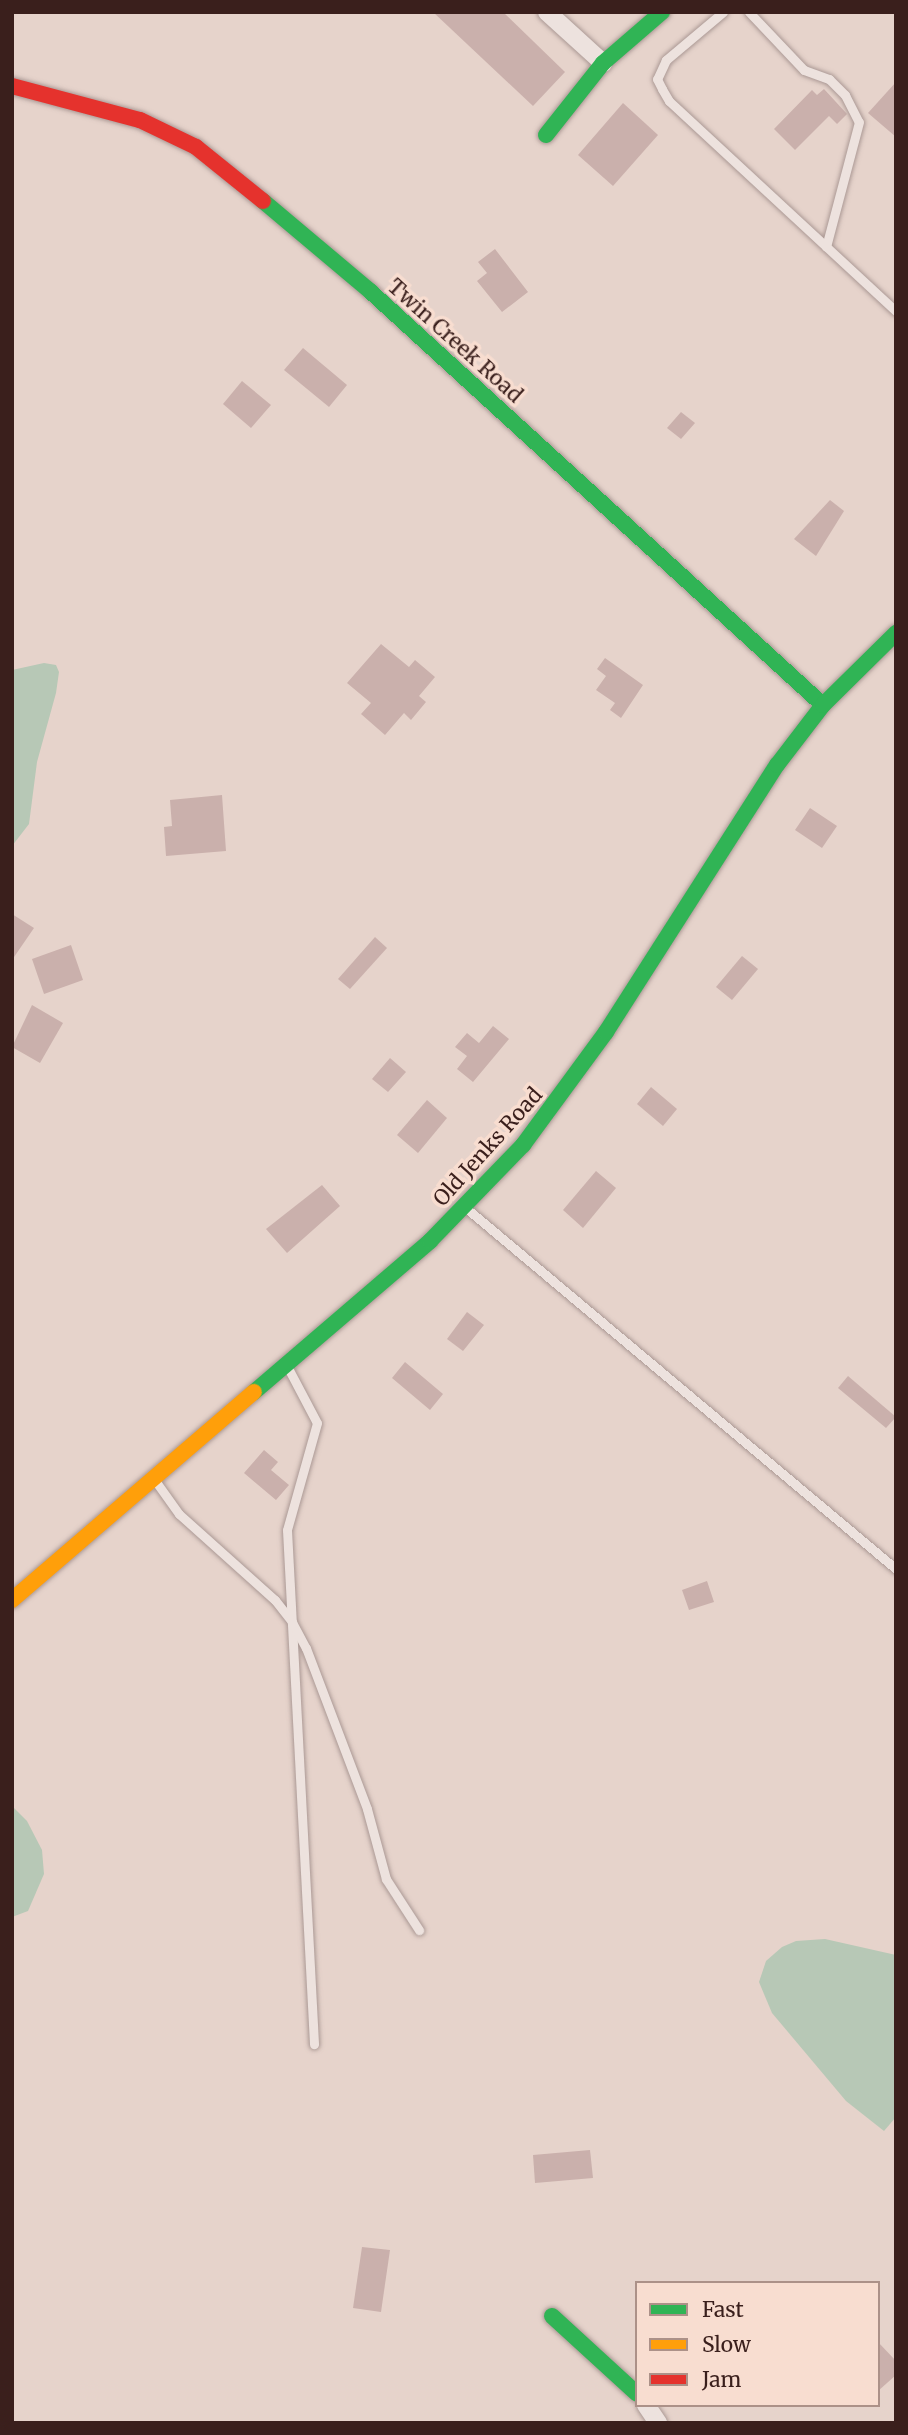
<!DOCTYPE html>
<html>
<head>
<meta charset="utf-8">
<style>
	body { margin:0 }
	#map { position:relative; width:908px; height:2435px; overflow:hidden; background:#e6d3cb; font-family:Merriweather,serif }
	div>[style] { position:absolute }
	.water>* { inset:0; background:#b7c8b6 }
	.building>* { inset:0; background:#cab0ac }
	.roads { filter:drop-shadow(0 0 2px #ab9995) drop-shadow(0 0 2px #ab9995) }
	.lane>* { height:9px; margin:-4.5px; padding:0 4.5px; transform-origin:4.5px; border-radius:4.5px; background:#ede2de }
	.street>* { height:18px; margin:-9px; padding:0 9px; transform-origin:9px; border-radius:9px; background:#ede2de }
	.fast>* { height:16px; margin:-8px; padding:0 8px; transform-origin:8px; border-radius:8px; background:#30b455 }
	.slow>* { height:16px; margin:-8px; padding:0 8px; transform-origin:8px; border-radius:8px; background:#ff9f0a }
	.jam>* { height:16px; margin:-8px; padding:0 8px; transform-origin:8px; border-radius:8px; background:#e5322d }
	span { translate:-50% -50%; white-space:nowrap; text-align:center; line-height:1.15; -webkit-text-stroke:7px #f8ddd0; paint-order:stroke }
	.street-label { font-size:21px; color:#3a1f1c }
	.frame { position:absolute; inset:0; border:14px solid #3a1f1c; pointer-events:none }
	.legend { position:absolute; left:635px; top:2281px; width:245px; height:126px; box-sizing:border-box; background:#f8ddd0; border:2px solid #ac9188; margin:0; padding:9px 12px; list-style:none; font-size:21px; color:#3a1f1c }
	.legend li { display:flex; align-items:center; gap:14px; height:35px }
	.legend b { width:35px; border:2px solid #ac9188 }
</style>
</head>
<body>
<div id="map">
	<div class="water">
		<i style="clip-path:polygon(44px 663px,56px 665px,59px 672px,56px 693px,37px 762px,29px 824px,12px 846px,12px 670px)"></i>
		<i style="clip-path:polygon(12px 1806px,27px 1821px,42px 1850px,44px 1874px,28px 1911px,12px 1917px)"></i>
		<i style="clip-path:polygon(825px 1939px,896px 1955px,896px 2117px,884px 2131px,846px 2101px,772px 2013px,759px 1982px,766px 1961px,782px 1947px,796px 1941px)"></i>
	</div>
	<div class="building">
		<i style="clip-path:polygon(433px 12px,503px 12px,565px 72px,533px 106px)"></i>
		<i style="clip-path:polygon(896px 82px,896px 137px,868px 113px)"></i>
		<i style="clip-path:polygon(824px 89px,847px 114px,837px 124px,829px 116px,795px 150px,774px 129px,812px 90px,817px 95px)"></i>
		<i style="clip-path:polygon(623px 103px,658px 135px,613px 186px,578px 155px)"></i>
		<i style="clip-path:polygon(495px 249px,528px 292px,502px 312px,477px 281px,487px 273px,478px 262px)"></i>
		<i style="clip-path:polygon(303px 348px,347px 385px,329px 407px,284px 370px)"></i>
		<i style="clip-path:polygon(242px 381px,271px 405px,251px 428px,223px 404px)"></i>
		<i style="clip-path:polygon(681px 412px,695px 423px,681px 439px,667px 428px)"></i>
		<i style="clip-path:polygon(830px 500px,844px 511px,816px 556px,794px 539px)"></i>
		<i style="clip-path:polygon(381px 644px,409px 667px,415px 660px,435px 677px,419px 696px,426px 702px,411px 720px,404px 713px,385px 735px,361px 714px,371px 703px,347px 683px)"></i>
		<i style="clip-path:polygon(605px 658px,643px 685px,621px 718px,610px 710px,615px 703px,596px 690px,606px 676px,597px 669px)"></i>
		<i style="clip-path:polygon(222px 795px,226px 851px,166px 856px,164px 827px,172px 826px,170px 800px)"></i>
		<i style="clip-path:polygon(810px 808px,837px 826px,822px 848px,795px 830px)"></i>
		<i style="clip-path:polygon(12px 914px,34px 928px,12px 960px)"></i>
		<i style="clip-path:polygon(375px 937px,387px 948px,350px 989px,338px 979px)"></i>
		<i style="clip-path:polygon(71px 945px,83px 980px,44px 994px,32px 959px)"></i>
		<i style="clip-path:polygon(742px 956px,758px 969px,732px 1000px,716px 987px)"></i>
		<i style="clip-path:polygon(32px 1005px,63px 1023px,40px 1063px,12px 1047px)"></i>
		<i style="clip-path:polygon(493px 1026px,509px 1039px,473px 1082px,457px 1069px,467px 1056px,455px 1047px,467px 1033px,479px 1043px)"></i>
		<i style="clip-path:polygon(390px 1058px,406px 1072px,388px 1092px,372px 1079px)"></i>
		<i style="clip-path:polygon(651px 1087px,677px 1109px,663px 1126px,637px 1104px)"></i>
		<i style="clip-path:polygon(427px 1100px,447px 1118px,418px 1153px,397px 1135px)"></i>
		<i style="clip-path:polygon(596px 1171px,616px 1188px,583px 1228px,563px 1210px)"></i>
		<i style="clip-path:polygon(322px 1185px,340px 1206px,287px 1253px,266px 1229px)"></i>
		<i style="clip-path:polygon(467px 1312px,484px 1325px,463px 1351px,447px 1339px)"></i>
		<i style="clip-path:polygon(405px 1362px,443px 1394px,430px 1410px,392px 1378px)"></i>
		<i style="clip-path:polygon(848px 1376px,896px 1417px,886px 1428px,838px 1388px)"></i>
		<i style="clip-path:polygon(264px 1450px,278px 1462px,271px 1470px,289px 1485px,276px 1500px,244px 1473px)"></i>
		<i style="clip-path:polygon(707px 1581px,714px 1602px,689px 1610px,682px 1590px)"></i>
		<i style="clip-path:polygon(590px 2150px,593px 2178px,535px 2183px,533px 2155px)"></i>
		<i style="clip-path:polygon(362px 2247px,390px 2250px,381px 2312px,353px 2308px)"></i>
		<i style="clip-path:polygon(878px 2342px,896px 2361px,896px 2375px,878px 2391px)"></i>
	</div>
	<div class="roads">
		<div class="lane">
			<i style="left:723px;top:12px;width:75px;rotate:139.9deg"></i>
			<i style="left:666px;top:60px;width:21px;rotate:115deg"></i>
			<i style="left:657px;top:79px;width:11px;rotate:63deg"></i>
			<i style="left:662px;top:89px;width:14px;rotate:60deg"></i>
			<i style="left:669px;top:101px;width:309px;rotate:42.8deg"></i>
			<i style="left:749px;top:12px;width:80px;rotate:46.5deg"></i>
			<i style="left:804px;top:70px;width:27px;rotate:20deg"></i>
			<i style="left:829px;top:79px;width:23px;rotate:45deg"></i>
			<i style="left:845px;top:95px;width:30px;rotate:63deg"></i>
			<i style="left:859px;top:122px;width:129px;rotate:104.8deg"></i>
			<i style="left:466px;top:1208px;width:561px;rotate:40.01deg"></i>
			<i style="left:287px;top:1366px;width:64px;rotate:62.2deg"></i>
			<i style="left:317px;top:1423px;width:111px;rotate:105.7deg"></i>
			<i style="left:287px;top:1530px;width:515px;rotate:86.99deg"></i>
			<i style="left:154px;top:1479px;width:43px;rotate:54.5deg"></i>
			<i style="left:179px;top:1514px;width:129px;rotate:41.9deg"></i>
			<i style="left:275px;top:1600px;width:28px;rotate:52deg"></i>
			<i style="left:292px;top:1622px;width:30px;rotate:62deg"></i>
			<i style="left:306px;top:1648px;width:172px;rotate:69.2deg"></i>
			<i style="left:367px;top:1809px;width:73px;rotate:74.8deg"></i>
			<i style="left:386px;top:1879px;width:61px;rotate:57.1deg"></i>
		</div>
		<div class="street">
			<i style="left:547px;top:12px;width:76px;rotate:42.3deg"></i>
			<i style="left:646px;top:2405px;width:22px;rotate:56deg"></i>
		</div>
		<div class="fast">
			<i style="left:546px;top:135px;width:92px;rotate:-51.6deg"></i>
			<i style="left:603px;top:63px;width:78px;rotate:-40.8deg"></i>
			<i style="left:263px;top:201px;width:141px;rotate:40.1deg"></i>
			<i style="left:371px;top:292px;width:612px;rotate:42.42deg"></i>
			<i style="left:254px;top:1392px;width:232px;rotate:-40.6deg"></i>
			<i style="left:430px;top:1241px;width:134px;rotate:-45.9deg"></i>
			<i style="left:523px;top:1145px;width:140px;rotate:-53.7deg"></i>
			<i style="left:606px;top:1032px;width:317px;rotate:-57.4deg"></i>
			<i style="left:777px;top:765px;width:76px;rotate:-52.5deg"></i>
			<i style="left:823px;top:705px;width:103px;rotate:-44.6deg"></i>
			<i style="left:552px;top:2316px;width:115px;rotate:42.5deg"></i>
		</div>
		<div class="slow">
			<i style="left:12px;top:1600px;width:319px;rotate:-40.7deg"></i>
		</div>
		<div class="jam">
			<i style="left:12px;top:86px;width:132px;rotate:14.9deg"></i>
			<i style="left:140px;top:120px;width:62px;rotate:25.7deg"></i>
			<i style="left:196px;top:147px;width:86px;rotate:38.9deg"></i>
		</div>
	</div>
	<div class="street-label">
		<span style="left:455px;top:341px;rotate:42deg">Twin Creek Road</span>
		<span style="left:488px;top:1147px;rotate:-48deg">Old Jenks Road</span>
	</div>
	<div class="frame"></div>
	<ul class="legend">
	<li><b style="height:9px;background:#30b455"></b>Fast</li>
	<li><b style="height:9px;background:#ff9f0a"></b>Slow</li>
	<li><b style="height:9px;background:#e5322d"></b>Jam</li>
	</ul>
</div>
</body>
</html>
